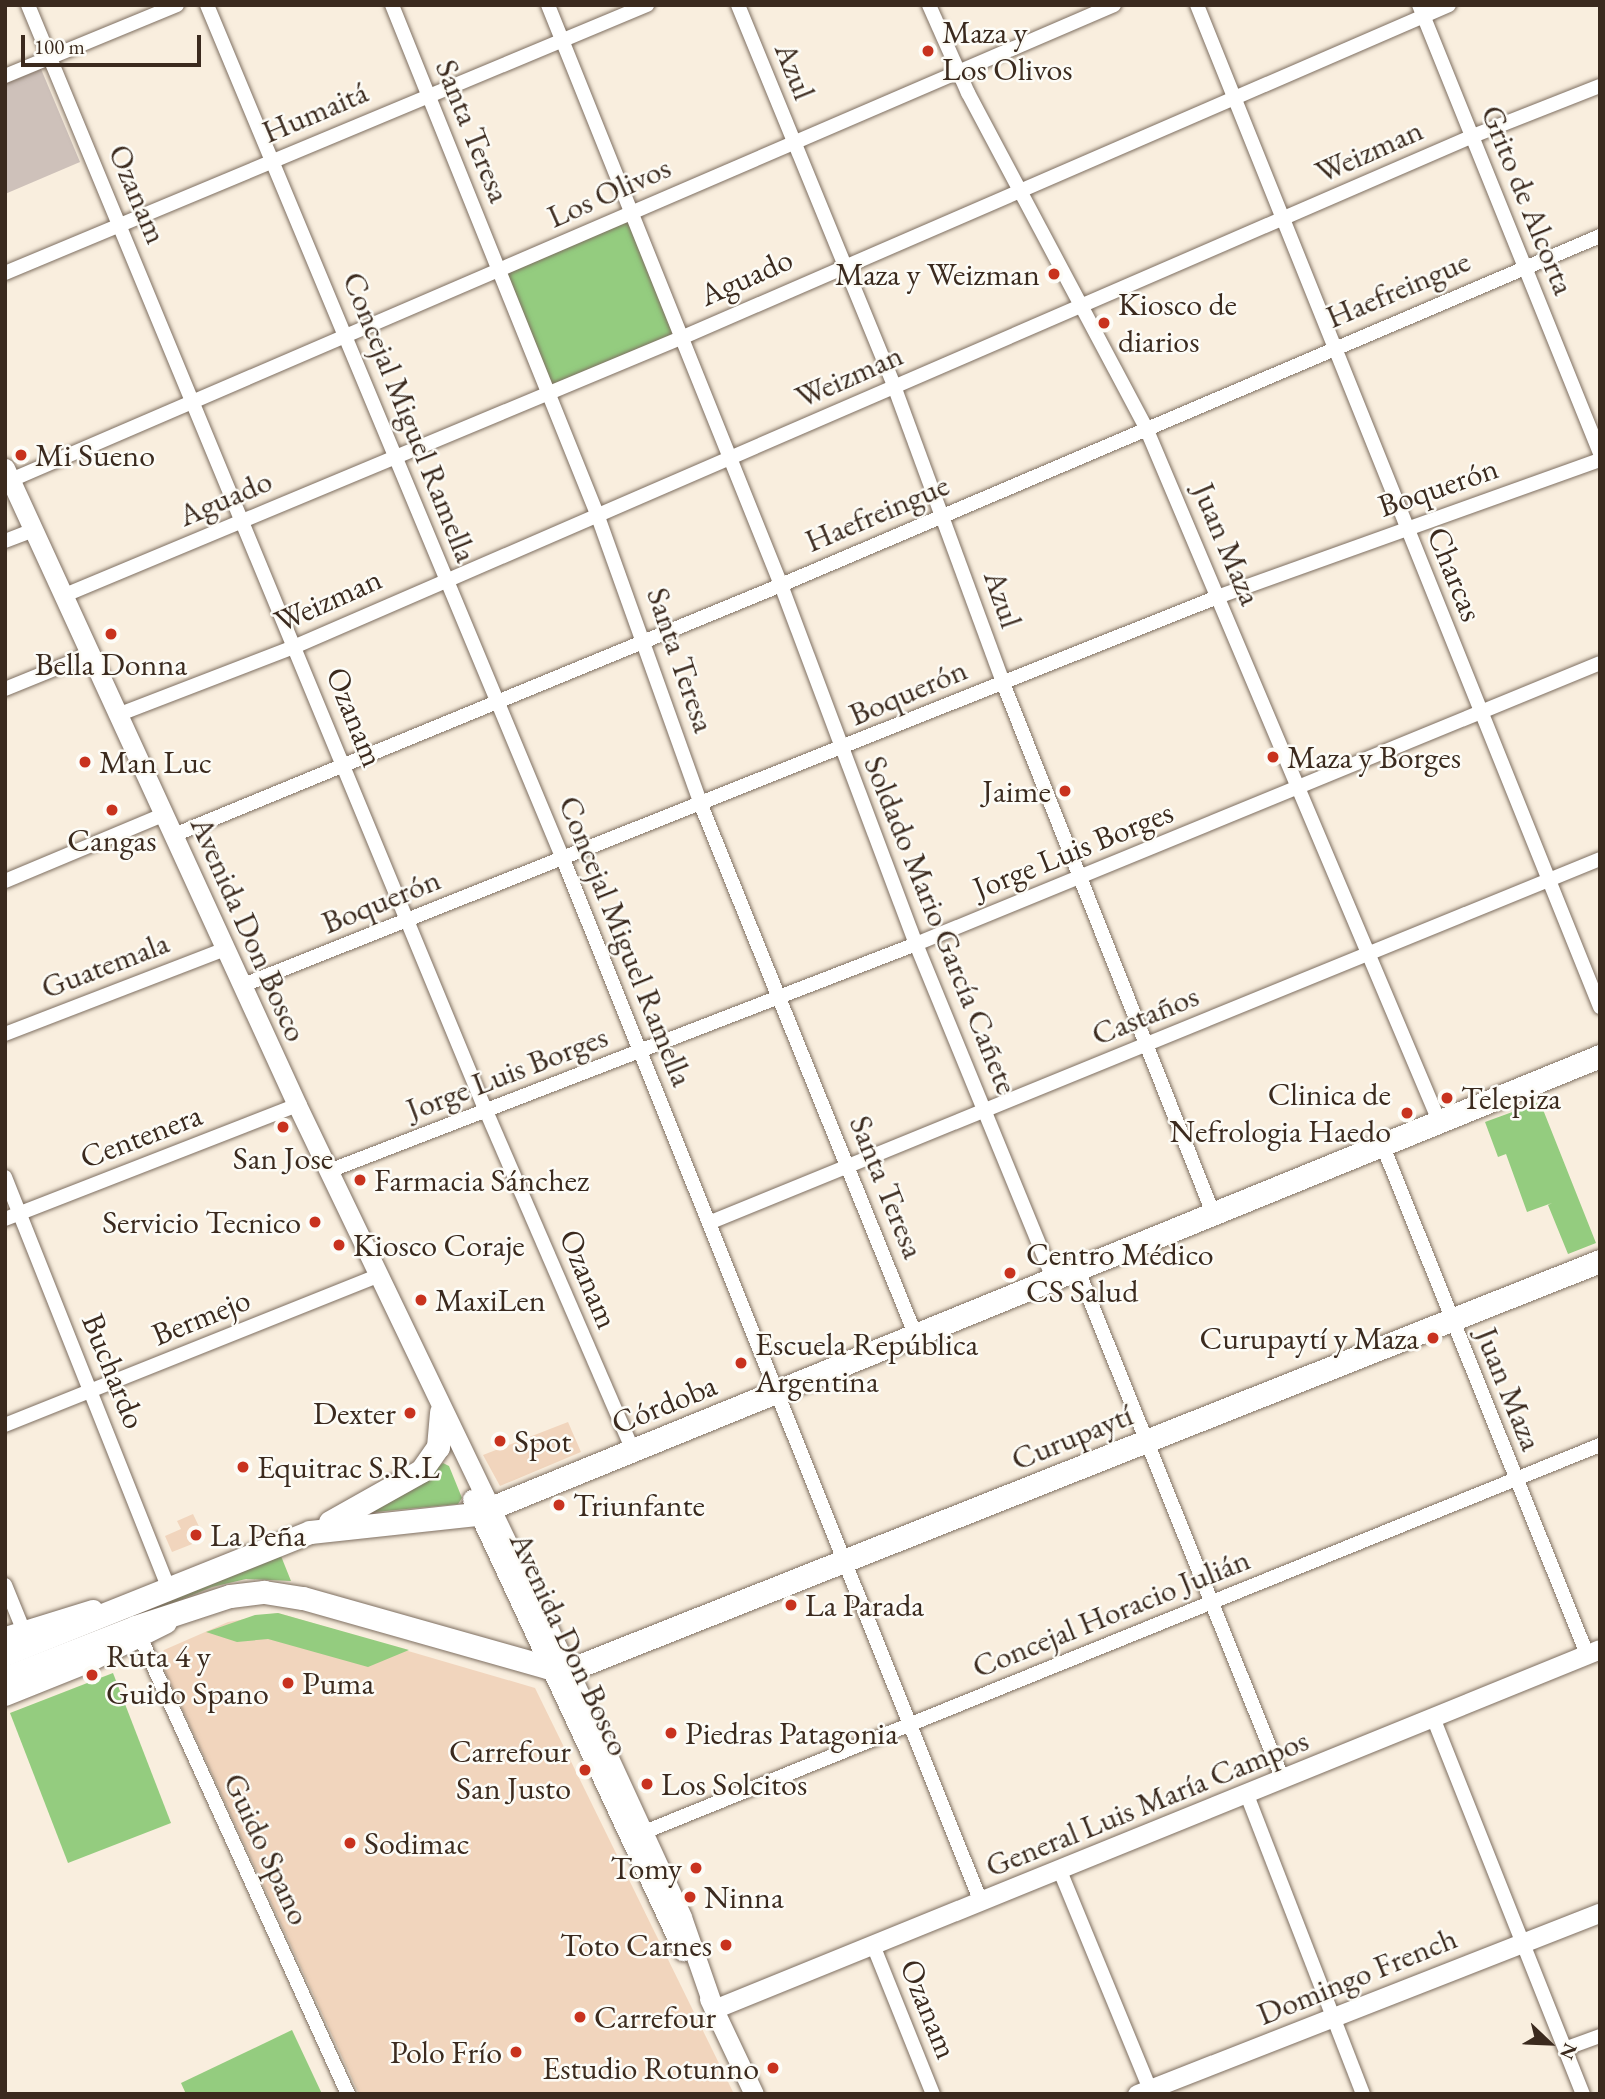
<!DOCTYPE html>
<html>
<head>
<meta charset="utf-8">
<style>
	body { margin:0 }
	#map { position:relative; width:1605px; height:2099px; overflow:hidden; background:#f9eede; font-family:"EB Garamond",serif }
	div>[style] { position:absolute }
	.built>* { inset:0; background:#f1d5bd }
	.industrial>* { inset:0; background:#cec1ba }
	.green>* { inset:0; background:#94cc7f }
	.roads { filter:drop-shadow(0 0 2px #7e6f61) drop-shadow(0 0 2px #7e6f61) }
	.street>* { height:14px; margin:-7px; padding:0 7px; transform-origin:7px; border-radius:7px; background:#fff }
	.secondary>* { height:19px; margin:-9.5px; padding:0 9.5px; transform-origin:9.5px; border-radius:9.5px; background:#fff }
	.primary>* { height:23px; margin:-11.5px; padding:0 11.5px; transform-origin:11.5px; border-radius:11.5px; background:#fff }
	.dots>* { width:19px; height:19px; translate:-50% -50%; box-sizing:border-box; border:4px solid #fdfcf7; border-radius:50% }
	span { translate:-50% -50%; white-space:nowrap; text-align:center; line-height:1.15; -webkit-text-stroke:5px #fdfcf7; paint-order:stroke }
	.poi-label { font-size:32px; color:#3b2a1e }
	.left { translate:0 -50%; text-align:left }
	.right { translate:-100% -50%; text-align:right }
	.street-label { font-size:32px; color:#3b2a1e }
	.frame { position:absolute; inset:0; border:7px solid #3b2a1e; pointer-events:none }
	.north { position:absolute; left:1514px; top:2008px; width:70px; height:70px; -webkit-text-stroke:5px #fdfcf7; paint-order:stroke; rotate:113deg; font-size:19px; font-weight:700; line-height:28px; text-align:center; color:#3b2a1e }
	.north::after { content:''; display:block; margin:auto; width:24px; height:32px; background:#3b2a1e; clip-path:polygon(50% 0,100% 100%,50% 72%,0 100%) }
	.scale { position:absolute; left:21px; top:35px; width:180px; height:32px; box-sizing:border-box; border:4px solid #3b2a1e; border-top:0; padding-left:9px; font-size:21px; line-height:24px; white-space:nowrap; color:#3b2a1e; -webkit-text-stroke:5px #fdfcf7; paint-order:stroke }
</style>
</head>
<body>
<div id="map">
	<div class="built">
		<i style="clip-path:polygon(568px 1422px,581px 1452px,500px 1486px,483px 1455px)"></i>
		<i style="clip-path:polygon(193px 1514px,205px 1539px,172px 1552px,165px 1536px,181px 1529px,177px 1521px)"></i>
		<i style="clip-path:polygon(278px 1613px,535px 1688px,734px 2094px,359px 2094px,159px 1658px,164px 1650px,228px 1622px)"></i>
	</div>
	<div class="industrial">
		<i style="clip-path:polygon(41px 69px,80px 162px,5px 194px,5px 84px)"></i>
	</div>
	<div class="green">
		<i style="clip-path:polygon(631px 211px,681px 338px,549px 391px,499px 272px)"></i>
		<i style="clip-path:polygon(1540px 1102px,1596px 1243px,1568px 1254px,1548px 1205px,1552px 1203px,1527px 1212px,1506px 1154px,1498px 1157px,1485px 1122px)"></i>
		<i style="clip-path:polygon(443px 1463px,449px 1466px,462px 1498px,458px 1504px,365px 1513px,410px 1490px)"></i>
		<i style="clip-path:polygon(281px 1556px,291px 1581px,246px 1579px,212px 1587px,5px 1670px,5px 1665px)"></i>
		<i style="clip-path:polygon(278px 1613px,409px 1650px,368px 1667px,268px 1639px,237px 1642px,206px 1632px,255px 1615px)"></i>
		<i style="clip-path:polygon(113px 1673px,171px 1823px,68px 1863px,10px 1713px)"></i>
		<i style="clip-path:polygon(292px 2030px,322px 2094px,186px 2094px,181px 2083px)"></i>
	</div>
	<div class="roads">
		<div class="street">
			<i style="left:28px;top:5px;width:1197px;rotate:67.51deg"></i>
			<i style="left:486px;top:1111px;width:369px;rotate:66.6deg"></i>
			<i style="left:207px;top:5px;width:925px;rotate:67.37deg"></i>
			<i style="left:563px;top:859px;width:1124px;rotate:68.16deg"></i>
			<i style="left:392px;top:5px;width:549px;rotate:68.06deg"></i>
			<i style="left:597px;top:514px;width:309px;rotate:70.3deg"></i>
			<i style="left:701px;top:805px;width:571px;rotate:67.97deg"></i>
			<i style="left:548px;top:5px;width:625px;rotate:68.11deg"></i>
			<i style="left:781px;top:585px;width:384px;rotate:69.4deg"></i>
			<i style="left:916px;top:944px;width:361px;rotate:67.7deg"></i>
			<i style="left:738px;top:5px;width:412px;rotate:67.7deg"></i>
			<i style="left:894px;top:386px;width:316px;rotate:69.8deg"></i>
			<i style="left:1003px;top:683px;width:570px;rotate:68.39deg"></i>
			<i style="left:929px;top:5px;width:96px;rotate:66.1deg"></i>
			<i style="left:968px;top:93px;width:379px;rotate:62deg"></i>
			<i style="left:1146px;top:428px;width:752px;rotate:67.08deg"></i>
			<i style="left:1197px;top:5px;width:1080px;rotate:68.09deg"></i>
			<i style="left:1419px;top:5px;width:484px;rotate:68deg"></i>
			<i style="left:5px;top:76px;width:186px;rotate:-22.4deg"></i>
			<i style="left:5px;top:273px;width:696px;rotate:-22.66deg"></i>
			<i style="left:11px;top:480px;width:1201px;rotate:-23.3deg"></i>
			<i style="left:5px;top:541px;width:31px;rotate:-21deg"></i>
			<i style="left:65px;top:595px;width:667px;rotate:-22.65deg"></i>
			<i style="left:681px;top:338px;width:837px;rotate:-23.44deg"></i>
			<i style="left:5px;top:689px;width:93px;rotate:-22.1deg"></i>
			<i style="left:120px;top:714px;width:189px;rotate:-21.1deg"></i>
			<i style="left:296px;top:646px;width:1283px;rotate:-23.43deg"></i>
			<i style="left:1473px;top:136px;width:136px;rotate:-21.5deg"></i>
			<i style="left:174px;top:835px;width:656px;rotate:-22.38deg"></i>
			<i style="left:781px;top:585px;width:890px;rotate:-23.08deg"></i>
			<i style="left:5px;top:881px;width:173px;rotate:-22.7deg"></i>
			<i style="left:241px;top:986px;width:1054px;rotate:-21.72deg"></i>
			<i style="left:1220px;top:596px;width:404px;rotate:-19.7deg"></i>
			<i style="left:5px;top:1034px;width:236px;rotate:-21.1deg"></i>
			<i style="left:1382px;top:1144px;width:550px;rotate:68.1deg"></i>
			<i style="left:329px;top:1171px;width:629px;rotate:-21.14deg"></i>
			<i style="left:916px;top:944px;width:739px;rotate:-22.33deg"></i>
			<i style="left:5px;top:1177px;width:441px;rotate:68.3deg"></i>
			<i style="left:5px;top:1219px;width:313px;rotate:-21.3deg"></i>
			<i style="left:711px;top:1222px;width:960px;rotate:-22.21deg"></i>
			<i style="left:1077px;top:1268px;width:552px;rotate:68.08deg"></i>
			<i style="left:5px;top:1425px;width:402px;rotate:-21.8deg"></i>
			<i style="left:5px;top:1585px;width:48px;rotate:67.8deg"></i>
			<i style="left:136px;top:1628px;width:512px;rotate:65.54deg"></i>
			<i style="left:1434px;top:1720px;width:403px;rotate:68.3deg"></i>
			<i style="left:1247px;top:1795px;width:321px;rotate:68.8deg"></i>
			<i style="left:642px;top:1833px;width:1034px;rotate:-22.05deg"></i>
			<i style="left:1060px;top:1871px;width:241px;rotate:67.6deg"></i>
			<i style="left:873px;top:1945px;width:161px;rotate:68.1deg"></i>
			<i style="left:1567px;top:2048px;width:35px;rotate:-20deg"></i>
		</div>
		<div class="secondary">
			<i style="left:5px;top:468px;width:701px;rotate:65.37deg"></i>
			<i style="left:297px;top:1105px;width:642px;rotate:64.35deg"></i>
			<i style="left:575px;top:1684px;width:256px;rotate:65.3deg"></i>
			<i style="left:682px;top:1917px;width:97px;rotate:70.8deg"></i>
			<i style="left:472px;top:1499px;width:499px;rotate:65deg"></i>
			<i style="left:5px;top:1636px;width:92px;rotate:-17.1deg"></i>
			<i style="left:5px;top:1696px;width:88px;rotate:-21.9deg"></i>
			<i style="left:87px;top:1663px;width:89px;rotate:-26.6deg"></i>
			<i style="left:709px;top:1999px;width:105px;rotate:64.7deg"></i>
			<i style="left:714px;top:2009px;width:956px;rotate:-22.11deg"></i>
			<i style="left:1137px;top:2094px;width:497px;rotate:-21.4deg"></i>
		</div>
		<div class="primary">
			<i style="left:330px;top:1522px;width:104px;rotate:-29.3deg"></i>
			<i style="left:421px;top:1471px;width:29px;rotate:-55deg"></i>
			<i style="left:438px;top:1447px;width:35px;rotate:-85deg"></i>
			<i style="left:5px;top:1654px;width:328px;rotate:-21.8deg"></i>
			<i style="left:310px;top:1532px;width:167px;rotate:-6.2deg"></i>
			<i style="left:476px;top:1514px;width:1214px;rotate:-22.17deg"></i>
			<i style="left:5px;top:1678px;width:140px;rotate:-21.4deg"></i>
			<i style="left:135px;top:1627px;width:100px;rotate:-18.1deg"></i>
			<i style="left:230px;top:1596px;width:34px;rotate:-7deg"></i>
			<i style="left:264px;top:1592px;width:39px;rotate:9deg"></i>
			<i style="left:303px;top:1598px;width:254px;rotate:15.8deg"></i>
			<i style="left:547px;top:1667px;width:32px;rotate:-2deg"></i>
			<i style="left:579px;top:1666px;width:1098px;rotate:-21.64deg"></i>
		</div>
	</div>
	<div class="dots">
		<i style="left:928px;top:51px;background:#c8321e"></i>
		<i style="left:1054px;top:274px;background:#c8321e"></i>
		<i style="left:1104px;top:323px;background:#c8321e"></i>
		<i style="left:21px;top:455px;background:#c8321e"></i>
		<i style="left:111px;top:634px;background:#c8321e"></i>
		<i style="left:1273px;top:757px;background:#c8321e"></i>
		<i style="left:85px;top:762px;background:#c8321e"></i>
		<i style="left:1065px;top:791px;background:#c8321e"></i>
		<i style="left:112px;top:810px;background:#c8321e"></i>
		<i style="left:1447px;top:1098px;background:#c8321e"></i>
		<i style="left:1407px;top:1113px;background:#c8321e"></i>
		<i style="left:283px;top:1127px;background:#c8321e"></i>
		<i style="left:360px;top:1180px;background:#c8321e"></i>
		<i style="left:315px;top:1222px;background:#c8321e"></i>
		<i style="left:339px;top:1245px;background:#c8321e"></i>
		<i style="left:1010px;top:1273px;background:#c8321e"></i>
		<i style="left:421px;top:1300px;background:#c8321e"></i>
		<i style="left:1433px;top:1338px;background:#c8321e"></i>
		<i style="left:741px;top:1363px;background:#c8321e"></i>
		<i style="left:410px;top:1413px;background:#c8321e"></i>
		<i style="left:500px;top:1441px;background:#c8321e"></i>
		<i style="left:243px;top:1467px;background:#c8321e"></i>
		<i style="left:559px;top:1505px;background:#c8321e"></i>
		<i style="left:196px;top:1535px;background:#c8321e"></i>
		<i style="left:791px;top:1605px;background:#c8321e"></i>
		<i style="left:92px;top:1675px;background:#c8321e"></i>
		<i style="left:288px;top:1683px;background:#c8321e"></i>
		<i style="left:671px;top:1733px;background:#c8321e"></i>
		<i style="left:585px;top:1770px;background:#c8321e"></i>
		<i style="left:647px;top:1784px;background:#c8321e"></i>
		<i style="left:350px;top:1843px;background:#c8321e"></i>
		<i style="left:696px;top:1868px;background:#c8321e"></i>
		<i style="left:690px;top:1897px;background:#c8321e"></i>
		<i style="left:726px;top:1945px;background:#c8321e"></i>
		<i style="left:580px;top:2017px;background:#c8321e"></i>
		<i style="left:516px;top:2052px;background:#c8321e"></i>
		<i style="left:773px;top:2068px;background:#c8321e"></i>
	</div>
	<div class="poi-label">
		<span class="left" style="left:942px;top:51px">Maza y<br>Los Olivos</span>
		<span class="right" style="left:1040px;top:274px">Maza y Weizman</span>
		<span class="left" style="left:1118px;top:323px">Kiosco de<br>diarios</span>
		<span class="left" style="left:35px;top:455px">Mi Sueno</span>
		<span style="left:111px;top:664px">Bella Donna</span>
		<span class="left" style="left:1287px;top:757px">Maza y Borges</span>
		<span class="left" style="left:99px;top:762px">Man Luc</span>
		<span class="right" style="left:1051px;top:791px">Jaime</span>
		<span style="left:112px;top:840px">Cangas</span>
		<span class="right" style="left:1391px;top:1113px">Clinica de<br>Nefrologia Haedo</span>
		<span class="left" style="left:1461px;top:1098px">Telepiza</span>
		<span style="left:283px;top:1158px">San Jose</span>
		<span class="left" style="left:374px;top:1180px">Farmacia Sánchez</span>
		<span class="right" style="left:301px;top:1222px">Servicio Tecnico</span>
		<span class="left" style="left:353px;top:1245px">Kiosco Coraje</span>
		<span class="left" style="left:1026px;top:1273px">Centro Médico<br>CS Salud</span>
		<span class="left" style="left:435px;top:1300px">MaxiLen</span>
		<span class="right" style="left:1419px;top:1338px">Curupaytí y Maza</span>
		<span class="left" style="left:755px;top:1363px">Escuela República<br>Argentina</span>
		<span class="right" style="left:396px;top:1413px">Dexter</span>
		<span class="left" style="left:514px;top:1441px">Spot</span>
		<span class="left" style="left:257px;top:1467px">Equitrac S.R.L</span>
		<span class="left" style="left:573px;top:1505px">Triunfante</span>
		<span class="left" style="left:210px;top:1535px">La Peña</span>
		<span class="left" style="left:805px;top:1605px">La Parada</span>
		<span class="left" style="left:106px;top:1675px">Ruta 4 y<br>Guido Spano</span>
		<span class="left" style="left:302px;top:1683px">Puma</span>
		<span class="left" style="left:685px;top:1733px">Piedras Patagonia</span>
		<span class="right" style="left:571px;top:1770px">Carrefour<br>San Justo</span>
		<span class="left" style="left:661px;top:1784px">Los Solcitos</span>
		<span class="left" style="left:364px;top:1843px">Sodimac</span>
		<span class="right" style="left:682px;top:1868px">Tomy</span>
		<span class="left" style="left:704px;top:1897px">Ninna</span>
		<span class="right" style="left:712px;top:1945px">Toto Carnes</span>
		<span class="left" style="left:594px;top:2017px">Carrefour</span>
		<span class="right" style="left:502px;top:2052px">Polo Frío</span>
		<span class="right" style="left:759px;top:2068px">Estudio Rotunno</span>
	</div>
	<div class="street-label">
		<span style="left:795px;top:71px;rotate:68deg">Azul</span>
		<span style="left:315px;top:112px;rotate:-23deg">Humaitá</span>
		<span style="left:473px;top:131px;rotate:68deg">Santa Teresa</span>
		<span style="left:1369px;top:151px;rotate:-24deg">Weizman</span>
		<span style="left:609px;top:192px;rotate:-24deg">Los Olivos</span>
		<span style="left:138px;top:194px;rotate:67deg">Ozanam</span>
		<span style="left:1528px;top:200px;rotate:68deg">Grito de Alcorta</span>
		<span style="left:746px;top:277px;rotate:-24deg">Aguado</span>
		<span style="left:1398px;top:289px;rotate:-23deg">Haefreingue</span>
		<span style="left:849px;top:376px;rotate:-24deg">Weizman</span>
		<span style="left:410px;top:417px;rotate:68deg">Concejal Miguel Ramella</span>
		<span style="left:1438px;top:487px;rotate:-19deg">Boquerón</span>
		<span style="left:225px;top:498px;rotate:-23deg">Aguado</span>
		<span style="left:877px;top:513px;rotate:-23deg">Haefreingue</span>
		<span style="left:1227px;top:544px;rotate:67deg">Juan Maza</span>
		<span style="left:1455px;top:574px;rotate:68deg">Charcas</span>
		<span style="left:1003px;top:599px;rotate:71deg">Azul</span>
		<span style="left:328px;top:600px;rotate:-24deg">Weizman</span>
		<span style="left:681px;top:660px;rotate:71deg">Santa Teresa</span>
		<span style="left:908px;top:692px;rotate:-23deg">Boquerón</span>
		<span style="left:355px;top:717px;rotate:68deg">Ozanam</span>
		<span style="left:1073px;top:850px;rotate:-22deg">Jorge Luis Borges</span>
		<span style="left:381px;top:901px;rotate:-22deg">Boquerón</span>
		<span style="left:941px;top:925px;rotate:68deg">Soldado Mario García Cañete</span>
		<span style="left:249px;top:929px;rotate:66deg">Avenida Don Bosco</span>
		<span style="left:626px;top:941px;rotate:68deg">Concejal Miguel Ramella</span>
		<span style="left:105px;top:965px;rotate:-21deg">Guatemala</span>
		<span style="left:1145px;top:1015px;rotate:-22deg">Castaños</span>
		<span style="left:507px;top:1073px;rotate:-21deg">Jorge Luis Borges</span>
		<span style="left:141px;top:1136px;rotate:-21deg">Centenera</span>
		<span style="left:887px;top:1187px;rotate:68deg">Santa Teresa</span>
		<span style="left:589px;top:1279px;rotate:67deg">Ozanam</span>
		<span style="left:201px;top:1317px;rotate:-22deg">Bermejo</span>
		<span style="left:114px;top:1371px;rotate:68deg">Buchardo</span>
		<span style="left:1509px;top:1389px;rotate:68deg">Juan Maza</span>
		<span style="left:664px;top:1404px;rotate:-22deg">Córdoba</span>
		<span style="left:1072px;top:1437px;rotate:-22deg">Curupaytí</span>
		<span style="left:1111px;top:1613px;rotate:-22deg">Concejal Horacio Julián</span>
		<span style="left:570px;top:1644px;rotate:65deg">Avenida Don Bosco</span>
		<span style="left:1147px;top:1803px;rotate:-22deg">General Luis María Campos</span>
		<span style="left:267px;top:1849px;rotate:65deg">Guido Spano</span>
		<span style="left:1357px;top:1976px;rotate:-22deg">Domingo French</span>
		<span style="left:929px;top:2009px;rotate:68deg">Ozanam</span>
	</div>
	<div class="frame"></div>
	<div class="north">N</div>
	<div class="scale">100 m</div>
</div>
</body>
</html>
